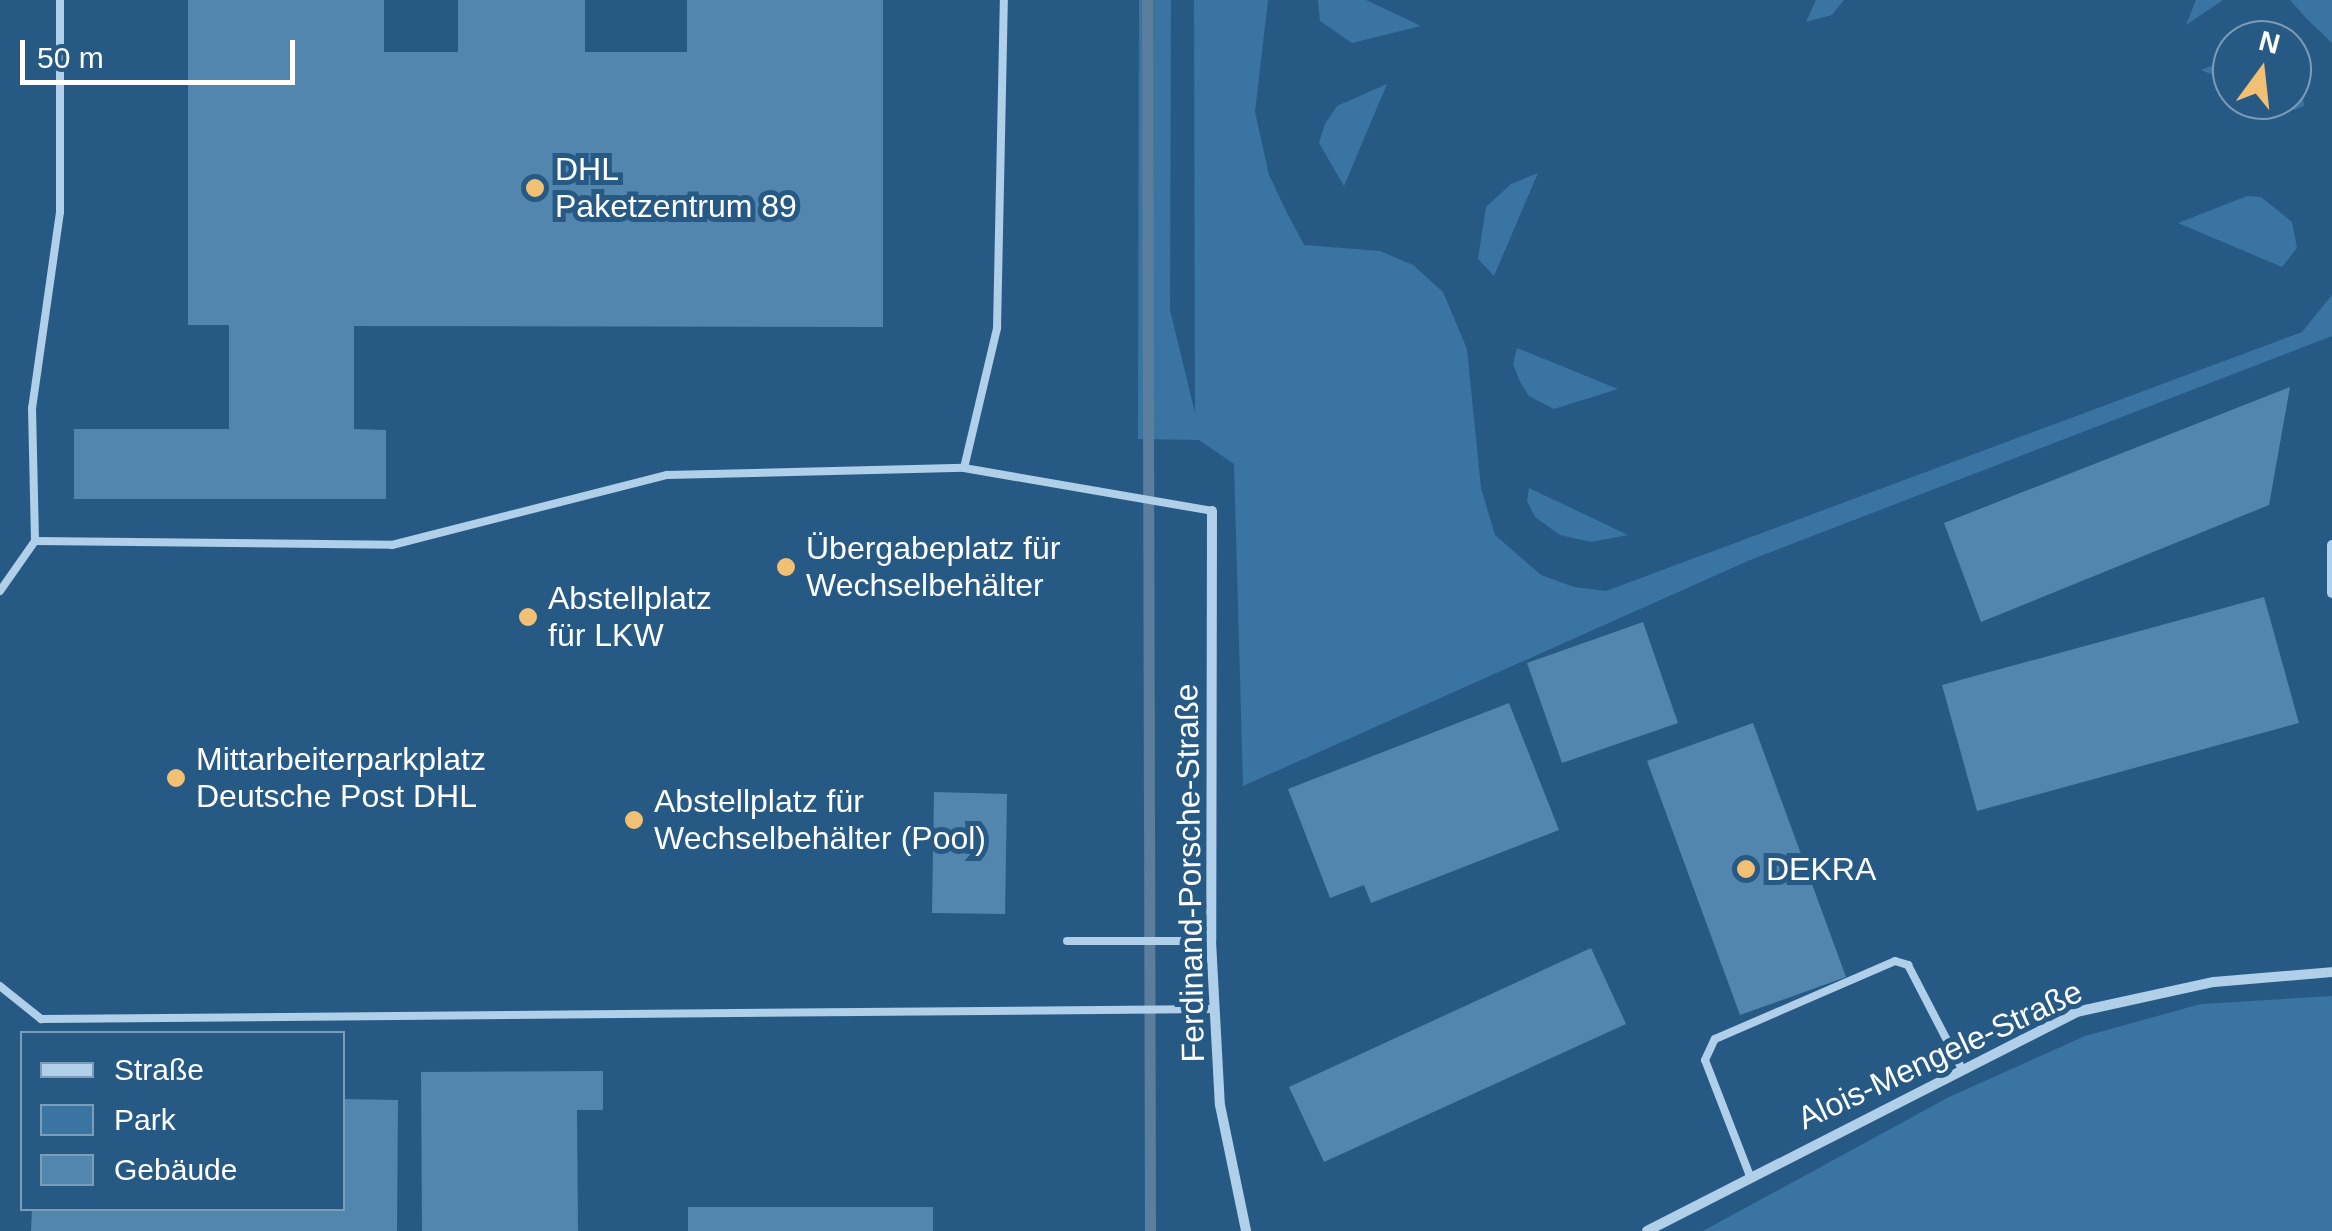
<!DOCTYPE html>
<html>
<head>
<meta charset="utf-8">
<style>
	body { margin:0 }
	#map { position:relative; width:2332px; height:1231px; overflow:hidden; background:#265a85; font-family:Arial,sans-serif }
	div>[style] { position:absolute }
	.green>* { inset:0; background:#3a74a2 }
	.stream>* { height:11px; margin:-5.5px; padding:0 5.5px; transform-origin:5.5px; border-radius:5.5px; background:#5a7e9c }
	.building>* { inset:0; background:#5286af }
	.service>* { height:8px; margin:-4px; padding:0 4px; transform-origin:4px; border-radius:4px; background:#b0cfe8 }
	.minor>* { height:10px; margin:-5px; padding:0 5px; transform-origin:5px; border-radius:5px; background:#b0cfe8 }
	.dots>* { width:28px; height:28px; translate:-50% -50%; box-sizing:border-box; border:5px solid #265a85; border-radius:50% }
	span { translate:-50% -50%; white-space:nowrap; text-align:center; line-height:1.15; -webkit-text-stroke:10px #265a85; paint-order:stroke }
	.poi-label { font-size:32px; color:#fff }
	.left { translate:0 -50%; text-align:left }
	.street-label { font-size:32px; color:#fff }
	.legend { position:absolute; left:20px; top:1031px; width:325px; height:180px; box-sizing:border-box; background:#265a85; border:2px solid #7d9cb6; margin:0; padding:12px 18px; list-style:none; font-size:30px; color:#fff }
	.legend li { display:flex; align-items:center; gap:20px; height:50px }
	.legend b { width:50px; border:2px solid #7d9cb6 }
	.north { position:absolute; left:2212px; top:20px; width:100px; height:100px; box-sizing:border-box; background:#265a85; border:2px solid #7d9cb6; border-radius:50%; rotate:15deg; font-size:28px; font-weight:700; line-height:40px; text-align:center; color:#fff }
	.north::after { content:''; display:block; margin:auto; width:35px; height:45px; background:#f1c075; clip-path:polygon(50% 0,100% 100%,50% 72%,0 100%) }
	.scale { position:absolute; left:20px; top:40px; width:275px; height:45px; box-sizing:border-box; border:5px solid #fff; border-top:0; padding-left:12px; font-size:30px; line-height:35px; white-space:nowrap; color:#fff; -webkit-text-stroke:8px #265a85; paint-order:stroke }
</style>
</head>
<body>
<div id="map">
	<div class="green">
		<i style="clip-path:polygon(1139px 0,1171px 0,1170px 310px,1195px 413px,1194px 0,1268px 0,1255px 112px,1269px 175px,1286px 211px,1304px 245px,1380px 251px,1413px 265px,1443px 292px,1467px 349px,1481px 488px,1495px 535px,1541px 575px,1574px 587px,1606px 591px,2302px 332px,2332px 295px,2332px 336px,1750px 560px,1243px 786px,1234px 464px,1199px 440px,1138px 439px)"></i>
		<i style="clip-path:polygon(1318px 0,1366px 0,1421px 26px,1352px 43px,1320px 21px)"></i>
		<i style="clip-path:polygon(1816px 0,1844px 0,1832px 15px,1806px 22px)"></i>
		<i style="clip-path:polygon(2196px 0,2223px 0,2186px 25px)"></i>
		<i style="clip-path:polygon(2290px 0,2332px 0,2332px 43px,2306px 18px)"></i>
		<i style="clip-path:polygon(2232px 58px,2232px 83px,2201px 70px)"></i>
		<i style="clip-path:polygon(2292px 69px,2302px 85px,2304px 106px,2293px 110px,2271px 100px,2292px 100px)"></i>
		<i style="clip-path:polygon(1387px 84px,1344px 186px,1319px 143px,1325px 124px,1337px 106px)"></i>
		<i style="clip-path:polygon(1538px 173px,1494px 276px,1478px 259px,1486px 207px,1511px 184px)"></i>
		<i style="clip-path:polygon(2247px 196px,2261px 197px,2292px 222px,2297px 248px,2282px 267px,2178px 223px)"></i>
		<i style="clip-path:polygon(1517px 348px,1618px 389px,1554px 409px,1529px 396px,1520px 382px,1513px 364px)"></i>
		<i style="clip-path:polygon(1529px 488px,1628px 535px,1591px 542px,1560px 535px,1535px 517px,1527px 501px)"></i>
		<i style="clip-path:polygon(2332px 996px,2332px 1231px,1703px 1231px,1949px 1097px,2085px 1036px,2201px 1004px)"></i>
	</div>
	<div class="stream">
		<i style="left:1147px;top:0;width:1231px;rotate:89.86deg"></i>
	</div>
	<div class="building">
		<i style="clip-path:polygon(188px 0,384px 0,384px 52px,458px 52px,458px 0,585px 0,585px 52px,687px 52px,687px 0,883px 0,883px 327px,354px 326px,354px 429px,386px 430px,386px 499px,74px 499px,74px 429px,229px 429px,229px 325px,188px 325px)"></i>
		<i style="clip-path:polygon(2290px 387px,2269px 505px,1981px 622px,1944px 523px)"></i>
		<i style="clip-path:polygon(2264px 597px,2299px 723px,1977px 811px,1942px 685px)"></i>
		<i style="clip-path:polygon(1643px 622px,1678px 723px,1562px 763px,1527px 663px)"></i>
		<i style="clip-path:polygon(1509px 703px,1559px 830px,1371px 903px,1364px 885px,1330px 898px,1288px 789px)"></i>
		<i style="clip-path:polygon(1753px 723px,1846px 977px,1740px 1015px,1647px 761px)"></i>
		<i style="clip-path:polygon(934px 792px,1007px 794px,1005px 914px,932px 913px)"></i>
		<i style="clip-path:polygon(1591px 948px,1626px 1024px,1324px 1162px,1289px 1087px)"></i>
		<i style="clip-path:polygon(603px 1071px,603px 1110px,577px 1110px,578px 1231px,422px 1231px,421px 1072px)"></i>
		<i style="clip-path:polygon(342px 1099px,398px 1100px,397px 1231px,31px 1231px,32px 1208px,342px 1208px)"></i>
		<i style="clip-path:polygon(688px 1207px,933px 1207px,933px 1231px,688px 1231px)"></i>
	</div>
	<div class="service">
		<i style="left:60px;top:0;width:212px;rotate:90deg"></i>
		<i style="left:60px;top:212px;width:198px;rotate:98.1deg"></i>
		<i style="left:32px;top:408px;width:133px;rotate:88.7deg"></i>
		<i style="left:35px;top:541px;width:357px;rotate:0.6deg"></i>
		<i style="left:392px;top:545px;width:284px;rotate:-14.3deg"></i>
		<i style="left:667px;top:475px;width:297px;rotate:-1.4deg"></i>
		<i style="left:964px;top:468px;width:252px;rotate:9.8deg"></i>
		<i style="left:964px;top:468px;width:144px;rotate:-76.7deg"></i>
		<i style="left:997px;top:328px;width:328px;rotate:-88.8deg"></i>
		<i style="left:0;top:591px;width:61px;rotate:-55deg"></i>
		<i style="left:1067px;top:941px;width:144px"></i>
		<i style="left:0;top:986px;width:53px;rotate:38.8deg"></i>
		<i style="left:41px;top:1019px;width:1174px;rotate:-0.49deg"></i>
		<i style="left:1750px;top:1176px;width:124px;rotate:-111.2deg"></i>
		<i style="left:1705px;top:1060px;width:23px;rotate:-65deg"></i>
		<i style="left:1715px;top:1039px;width:196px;rotate:-23.4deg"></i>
		<i style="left:1895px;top:961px;width:14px;rotate:17deg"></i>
		<i style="left:1908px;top:965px;width:117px;rotate:62.6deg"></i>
	</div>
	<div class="minor">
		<i style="left:1212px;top:511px;width:430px;rotate:90.1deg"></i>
		<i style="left:1211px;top:941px;width:164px;rotate:86.9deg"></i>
		<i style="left:1220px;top:1105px;width:129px;rotate:78.3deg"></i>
		<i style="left:2332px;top:545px;width:48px;rotate:90deg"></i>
		<i style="left:1647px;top:1231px;width:482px;rotate:-27deg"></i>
		<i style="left:2076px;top:1012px;width:141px;rotate:-12.3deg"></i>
		<i style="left:2214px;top:982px;width:118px;rotate:-4.8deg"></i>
	</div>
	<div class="dots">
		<i style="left:535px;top:188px;background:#f1c075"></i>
		<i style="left:786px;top:567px;background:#f1c075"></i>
		<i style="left:528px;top:617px;background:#f1c075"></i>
		<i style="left:176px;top:778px;background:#f1c075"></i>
		<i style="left:634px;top:820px;background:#f1c075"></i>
		<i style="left:1746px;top:869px;background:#f1c075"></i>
	</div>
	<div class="poi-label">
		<span class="left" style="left:555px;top:188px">DHL<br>Paketzentrum 89</span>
		<span class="left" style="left:806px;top:567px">Übergabeplatz für<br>Wechselbehälter</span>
		<span class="left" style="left:548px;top:617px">Abstellplatz<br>für LKW</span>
		<span class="left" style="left:196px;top:778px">Mittarbeiterparkplatz<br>Deutsche Post DHL</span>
		<span class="left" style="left:654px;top:820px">Abstellplatz für<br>Wechselbehälter (Pool)</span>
		<span class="left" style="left:1766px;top:869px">DEKRA</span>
	</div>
	<div class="street-label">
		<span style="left:1190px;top:873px;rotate:-91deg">Ferdinand-Porsche-Straße</span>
		<span style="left:1940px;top:1055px;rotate:-25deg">Alois-Mengele-Straße</span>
	</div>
	<ul class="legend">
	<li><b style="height:12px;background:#b0cfe8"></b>Straße</li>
	<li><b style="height:28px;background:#3a74a2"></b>Park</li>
	<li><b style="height:28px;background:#5286af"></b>Gebäude</li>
	</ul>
	<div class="north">N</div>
	<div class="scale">50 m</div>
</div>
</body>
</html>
